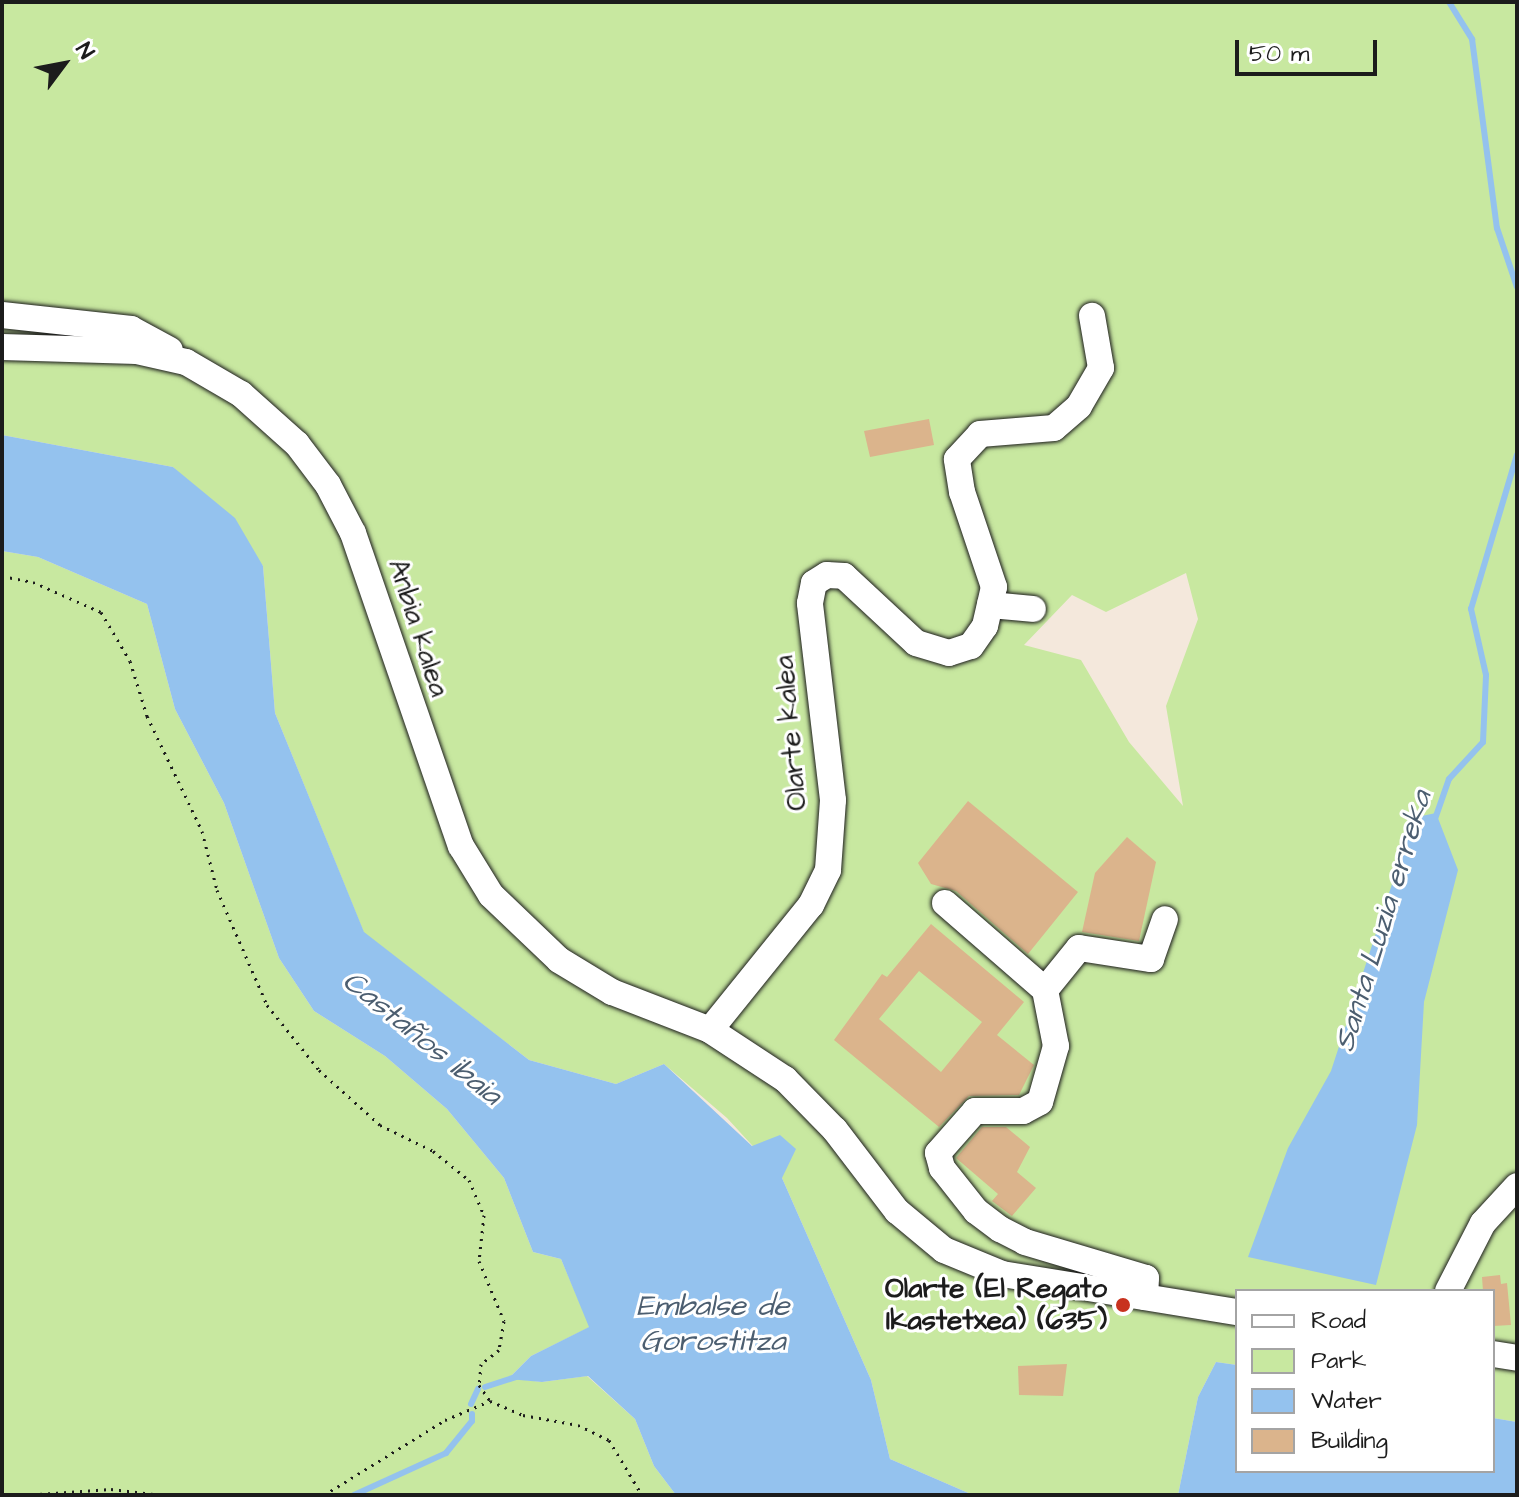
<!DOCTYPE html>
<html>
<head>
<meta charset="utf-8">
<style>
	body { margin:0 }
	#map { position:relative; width:1519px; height:1497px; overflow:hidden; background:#f4e8dc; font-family:"Architects Daughter",sans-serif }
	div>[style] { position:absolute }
	.green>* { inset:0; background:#c8e8a0 }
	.water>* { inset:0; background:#94c2ee }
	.stream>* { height:6px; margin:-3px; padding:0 3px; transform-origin:3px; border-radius:3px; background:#94c2ee }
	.building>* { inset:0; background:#dbb48c }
	.path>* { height:3px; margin-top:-1.5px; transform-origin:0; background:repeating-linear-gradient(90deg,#1c1c1c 0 2px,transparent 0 8px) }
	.roads { filter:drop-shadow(0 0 2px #1c1c1c) drop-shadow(0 0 2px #1c1c1c) }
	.minor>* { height:26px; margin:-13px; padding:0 13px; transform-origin:13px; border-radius:13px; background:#fff }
	.dots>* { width:22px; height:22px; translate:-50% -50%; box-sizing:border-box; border:4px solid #fff; border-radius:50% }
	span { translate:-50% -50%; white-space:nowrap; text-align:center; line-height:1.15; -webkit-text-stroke:6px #fff; paint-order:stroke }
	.street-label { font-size:28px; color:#1c1c1c }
	.poi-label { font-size:28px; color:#1c1c1c; font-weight:700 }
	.right { translate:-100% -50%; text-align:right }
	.water-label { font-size:30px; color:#4c5e70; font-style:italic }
	.frame { position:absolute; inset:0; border:4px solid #1c1c1c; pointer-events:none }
	.legend { position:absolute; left:1235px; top:1289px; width:260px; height:184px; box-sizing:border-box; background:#fff; border:2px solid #a4a4a4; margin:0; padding:10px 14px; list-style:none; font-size:24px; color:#1c1c1c }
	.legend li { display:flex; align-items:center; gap:16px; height:40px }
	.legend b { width:40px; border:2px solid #a4a4a4 }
	.north { position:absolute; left:24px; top:24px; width:80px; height:80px; -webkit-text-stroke:6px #fff; paint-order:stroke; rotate:58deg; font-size:22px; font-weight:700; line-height:32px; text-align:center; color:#1c1c1c }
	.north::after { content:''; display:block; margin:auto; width:28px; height:36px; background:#1c1c1c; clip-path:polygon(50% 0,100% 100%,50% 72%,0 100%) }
	.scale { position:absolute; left:1235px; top:40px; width:142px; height:36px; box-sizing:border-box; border:4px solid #1c1c1c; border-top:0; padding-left:10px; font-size:24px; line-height:28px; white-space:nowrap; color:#1c1c1c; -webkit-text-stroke:6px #fff; paint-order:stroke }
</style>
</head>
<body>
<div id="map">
	<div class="green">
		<i style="clip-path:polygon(evenodd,2px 2px,1517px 2px,1517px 1422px,1493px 1418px,1493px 1291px,1237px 1291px,1237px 1365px,1216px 1362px,1198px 1397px,1178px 1495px,973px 1495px,890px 1459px,871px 1380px,782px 1178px,727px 1118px,664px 1064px,616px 1084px,529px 1060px,364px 933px,275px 713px,263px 566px,173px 467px,2px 435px,2px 2px,1186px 573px,1198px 619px,1166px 706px,1183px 806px,1129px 742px,1081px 660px,1024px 645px,1072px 595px,1106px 612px,1186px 573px)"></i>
		<i style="clip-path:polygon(2px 551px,38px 557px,147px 604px,175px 709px,224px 803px,279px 958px,314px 1011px,385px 1056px,447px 1109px,504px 1178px,533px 1252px,561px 1259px,590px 1327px,531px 1356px,509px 1378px,542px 1382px,587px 1376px,635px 1419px,654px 1466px,676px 1495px,2px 1495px)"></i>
	</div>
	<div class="water">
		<i style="clip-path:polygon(2px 435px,173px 467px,235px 518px,263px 566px,275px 713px,364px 932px,529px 1060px,616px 1084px,664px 1064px,752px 1146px,780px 1135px,796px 1149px,782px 1178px,871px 1380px,890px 1459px,973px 1495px,676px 1495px,654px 1466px,635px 1419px,588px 1376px,542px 1382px,508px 1379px,531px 1356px,589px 1327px,561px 1259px,533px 1252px,504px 1178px,447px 1109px,385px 1056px,314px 1011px,279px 958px,224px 803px,175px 709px,147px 604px,38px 557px,2px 551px)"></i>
		<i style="clip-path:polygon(1436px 813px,1458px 870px,1424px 1002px,1417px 1125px,1376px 1285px,1248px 1257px,1288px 1148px,1331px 1071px,1408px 835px,1417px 817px)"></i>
		<i style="clip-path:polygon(1216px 1362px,1237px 1365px,1237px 1471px,1493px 1471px,1493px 1418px,1517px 1422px,1517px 1495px,1178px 1495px,1198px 1397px)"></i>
	</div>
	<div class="stream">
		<i style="left:1449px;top:2px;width:44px;rotate:58.1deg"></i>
		<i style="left:1472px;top:39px;width:191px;rotate:82.5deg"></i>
		<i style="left:1497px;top:228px;width:62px;rotate:71.3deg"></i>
		<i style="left:1435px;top:819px;width:42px;rotate:-70.7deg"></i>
		<i style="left:1449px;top:779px;width:50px;rotate:-47.4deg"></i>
		<i style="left:1483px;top:742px;width:67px;rotate:-87.4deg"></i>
		<i style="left:1486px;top:675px;width:68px;rotate:-102.8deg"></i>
		<i style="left:1471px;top:609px;width:161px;rotate:-73.4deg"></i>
		<i style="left:485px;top:1387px;width:33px;rotate:-18deg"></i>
		<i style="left:471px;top:1404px;width:17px;rotate:-65deg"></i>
		<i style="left:354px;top:1495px;width:101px;rotate:-24.5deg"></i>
		<i style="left:446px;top:1453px;width:41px;rotate:-50.9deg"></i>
		<i style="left:472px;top:1421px;width:7px;rotate:-90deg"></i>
	</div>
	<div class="building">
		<i style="clip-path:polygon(929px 419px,934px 445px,870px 457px,864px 431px)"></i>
		<i style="clip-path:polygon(968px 801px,1078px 892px,1028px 954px,956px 891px,931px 884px,918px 863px)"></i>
		<i style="clip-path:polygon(1127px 837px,1156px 862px,1139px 941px,1082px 932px,1095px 873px)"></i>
		<i style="clip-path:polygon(evenodd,931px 924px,1024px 1002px,997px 1035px,1034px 1065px,1019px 1095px,969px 1096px,939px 1127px,834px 1040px,882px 974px,887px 977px,931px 924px,919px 971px,982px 1022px,941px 1072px,879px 1019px,919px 971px)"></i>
		<i style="clip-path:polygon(982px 1127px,1006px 1127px,1030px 1147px,1017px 1172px,1036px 1188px,1012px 1216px,992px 1201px,998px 1194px,956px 1158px)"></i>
		<i style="clip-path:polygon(1500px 1275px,1501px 1284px,1507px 1283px,1511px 1325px,1493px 1326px,1493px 1291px,1483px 1291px,1482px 1277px)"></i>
		<i style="clip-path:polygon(1067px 1364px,1063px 1396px,1019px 1395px,1018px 1366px)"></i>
	</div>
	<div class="path">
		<i style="left:2px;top:576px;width:32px;rotate:11deg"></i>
		<i style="left:33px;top:582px;width:74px;rotate:23.8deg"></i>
		<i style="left:101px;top:612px;width:57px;rotate:59.4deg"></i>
		<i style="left:130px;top:661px;width:58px;rotate:72.8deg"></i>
		<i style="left:147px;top:716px;width:127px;rotate:64.4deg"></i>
		<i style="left:202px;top:831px;width:61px;rotate:75.7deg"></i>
		<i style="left:217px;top:890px;width:125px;rotate:66.5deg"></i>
		<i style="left:267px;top:1005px;width:83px;rotate:51.3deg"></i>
		<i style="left:319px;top:1070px;width:82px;rotate:42deg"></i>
		<i style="left:380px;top:1125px;width:59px;rotate:26.1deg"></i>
		<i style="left:433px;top:1151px;width:46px;rotate:38.9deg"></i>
		<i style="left:469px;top:1180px;width:38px;rotate:67deg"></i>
		<i style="left:484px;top:1215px;width:46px;rotate:96.2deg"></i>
		<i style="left:479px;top:1261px;width:65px;rotate:67.4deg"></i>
		<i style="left:504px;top:1321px;width:29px;rotate:100deg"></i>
		<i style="left:499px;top:1350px;width:23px;rotate:142deg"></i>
		<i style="left:481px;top:1364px;width:21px;rotate:95deg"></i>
		<i style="left:479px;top:1385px;width:19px;rotate:55deg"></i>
		<i style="left:490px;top:1401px;width:36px;rotate:23deg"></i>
		<i style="left:523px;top:1415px;width:56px;rotate:10.3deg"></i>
		<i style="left:578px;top:1425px;width:34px;rotate:26deg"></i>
		<i style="left:609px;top:1440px;width:64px;rotate:59deg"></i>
		<i style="left:24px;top:1495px;width:87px;rotate:-3.9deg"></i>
		<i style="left:111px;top:1489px;width:51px;rotate:6.7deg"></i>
		<i style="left:324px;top:1495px;width:142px;rotate:-31.8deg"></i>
		<i style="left:445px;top:1420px;width:49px;rotate:-22.9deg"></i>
	</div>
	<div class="roads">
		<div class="minor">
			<i style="left:2px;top:315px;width:130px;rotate:6.2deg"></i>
			<i style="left:131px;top:329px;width:44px;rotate:28.3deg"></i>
			<i style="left:2px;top:347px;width:135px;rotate:1.7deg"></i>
			<i style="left:137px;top:351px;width:50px;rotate:12.7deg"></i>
			<i style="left:186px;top:362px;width:64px;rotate:30.2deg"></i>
			<i style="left:241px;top:394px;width:75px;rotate:41.8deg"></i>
			<i style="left:297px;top:444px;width:51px;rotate:52.9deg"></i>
			<i style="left:328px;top:485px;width:54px;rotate:62.5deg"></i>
			<i style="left:353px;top:533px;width:331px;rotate:71deg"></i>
			<i style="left:461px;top:846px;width:57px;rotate:58.5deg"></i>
			<i style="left:491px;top:895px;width:94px;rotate:43.7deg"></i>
			<i style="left:559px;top:960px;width:62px;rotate:31.1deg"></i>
			<i style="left:612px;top:992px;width:105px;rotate:21.2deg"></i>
			<i style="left:710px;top:1030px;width:90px;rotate:33.2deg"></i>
			<i style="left:785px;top:1079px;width:71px;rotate:45.6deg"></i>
			<i style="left:835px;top:1130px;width:102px;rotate:52.6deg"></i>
			<i style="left:897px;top:1211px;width:61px;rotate:39.7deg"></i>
			<i style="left:944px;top:1250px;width:63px;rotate:22.5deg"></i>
			<i style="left:1002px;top:1274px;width:238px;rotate:9.2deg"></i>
			<i style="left:990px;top:605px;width:43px;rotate:5.3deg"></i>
			<i style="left:945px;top:903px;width:133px;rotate:41deg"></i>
			<i style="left:1045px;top:990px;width:57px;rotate:78.9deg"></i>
			<i style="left:1056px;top:1046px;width:58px;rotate:105.9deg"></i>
			<i style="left:1040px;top:1102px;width:19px;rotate:152deg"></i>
			<i style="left:1023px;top:1111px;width:48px;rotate:180deg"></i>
			<i style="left:975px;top:1111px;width:56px;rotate:131.4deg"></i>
			<i style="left:938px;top:1153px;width:16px;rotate:75deg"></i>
			<i style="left:942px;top:1168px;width:55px;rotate:51.7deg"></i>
			<i style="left:976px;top:1211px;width:30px;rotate:37deg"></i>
			<i style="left:1000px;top:1229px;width:28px;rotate:27deg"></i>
			<i style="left:1025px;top:1242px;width:126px;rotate:16.6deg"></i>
			<i style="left:1146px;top:1278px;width:19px;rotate:93deg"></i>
			<i style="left:1045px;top:990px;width:54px;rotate:-51deg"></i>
			<i style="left:1079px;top:948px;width:73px;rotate:8.7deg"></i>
			<i style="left:1151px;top:959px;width:42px;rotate:-70.7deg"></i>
			<i style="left:710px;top:1030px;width:161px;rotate:-51.1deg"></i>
			<i style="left:811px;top:905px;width:39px;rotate:-64deg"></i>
			<i style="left:828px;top:870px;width:70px;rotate:-85.9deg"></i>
			<i style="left:833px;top:800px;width:198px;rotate:-96.7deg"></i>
			<i style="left:810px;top:603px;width:20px;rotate:-79deg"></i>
			<i style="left:814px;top:583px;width:15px;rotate:-32deg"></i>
			<i style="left:827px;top:575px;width:17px;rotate:3deg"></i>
			<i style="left:844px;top:576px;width:98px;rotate:42.9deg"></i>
			<i style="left:916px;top:643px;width:34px;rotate:17deg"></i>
			<i style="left:949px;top:653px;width:23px;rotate:-18deg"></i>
			<i style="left:971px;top:646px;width:24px;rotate:-55deg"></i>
			<i style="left:985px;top:626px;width:40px;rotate:-77deg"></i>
			<i style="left:994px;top:587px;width:100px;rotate:-108.6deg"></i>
			<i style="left:962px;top:492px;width:33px;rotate:-99deg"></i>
			<i style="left:957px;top:459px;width:34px;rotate:-47deg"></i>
			<i style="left:980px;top:434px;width:74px;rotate:-4.6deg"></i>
			<i style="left:1054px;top:428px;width:33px;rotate:-41deg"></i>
			<i style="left:1079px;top:406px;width:44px;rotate:-59.9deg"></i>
			<i style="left:1101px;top:368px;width:53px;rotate:-99.8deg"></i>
			<i style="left:1448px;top:1291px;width:76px;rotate:-62.8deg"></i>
			<i style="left:1483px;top:1223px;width:50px;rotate:-47.4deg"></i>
			<i style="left:1493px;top:1354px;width:24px;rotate:9deg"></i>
		</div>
	</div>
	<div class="dots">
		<i style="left:1123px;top:1305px;background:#c8321e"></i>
	</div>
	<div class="street-label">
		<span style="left:418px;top:628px;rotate:72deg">Anbia kalea</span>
		<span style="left:791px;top:733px;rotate:-95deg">Olarte kalea</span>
	</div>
	<div class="poi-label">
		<span class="right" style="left:1107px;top:1305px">Olarte (El Regato<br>Ikastetxea) (635)</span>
	</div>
	<div class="water-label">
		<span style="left:1383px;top:921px;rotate:-73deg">Santa Luzia erreka</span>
		<span style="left:422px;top:1038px;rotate:39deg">Castaños ibaia</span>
		<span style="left:713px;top:1323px">Embalse de<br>Gorostitza</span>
	</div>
	<div class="frame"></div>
	<ul class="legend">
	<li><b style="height:10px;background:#fff"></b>Road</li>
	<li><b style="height:22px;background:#c8e8a0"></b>Park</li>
	<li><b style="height:22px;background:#94c2ee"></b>Water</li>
	<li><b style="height:22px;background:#dbb48c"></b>Building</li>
	</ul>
	<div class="north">N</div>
	<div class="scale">50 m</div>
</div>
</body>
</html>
